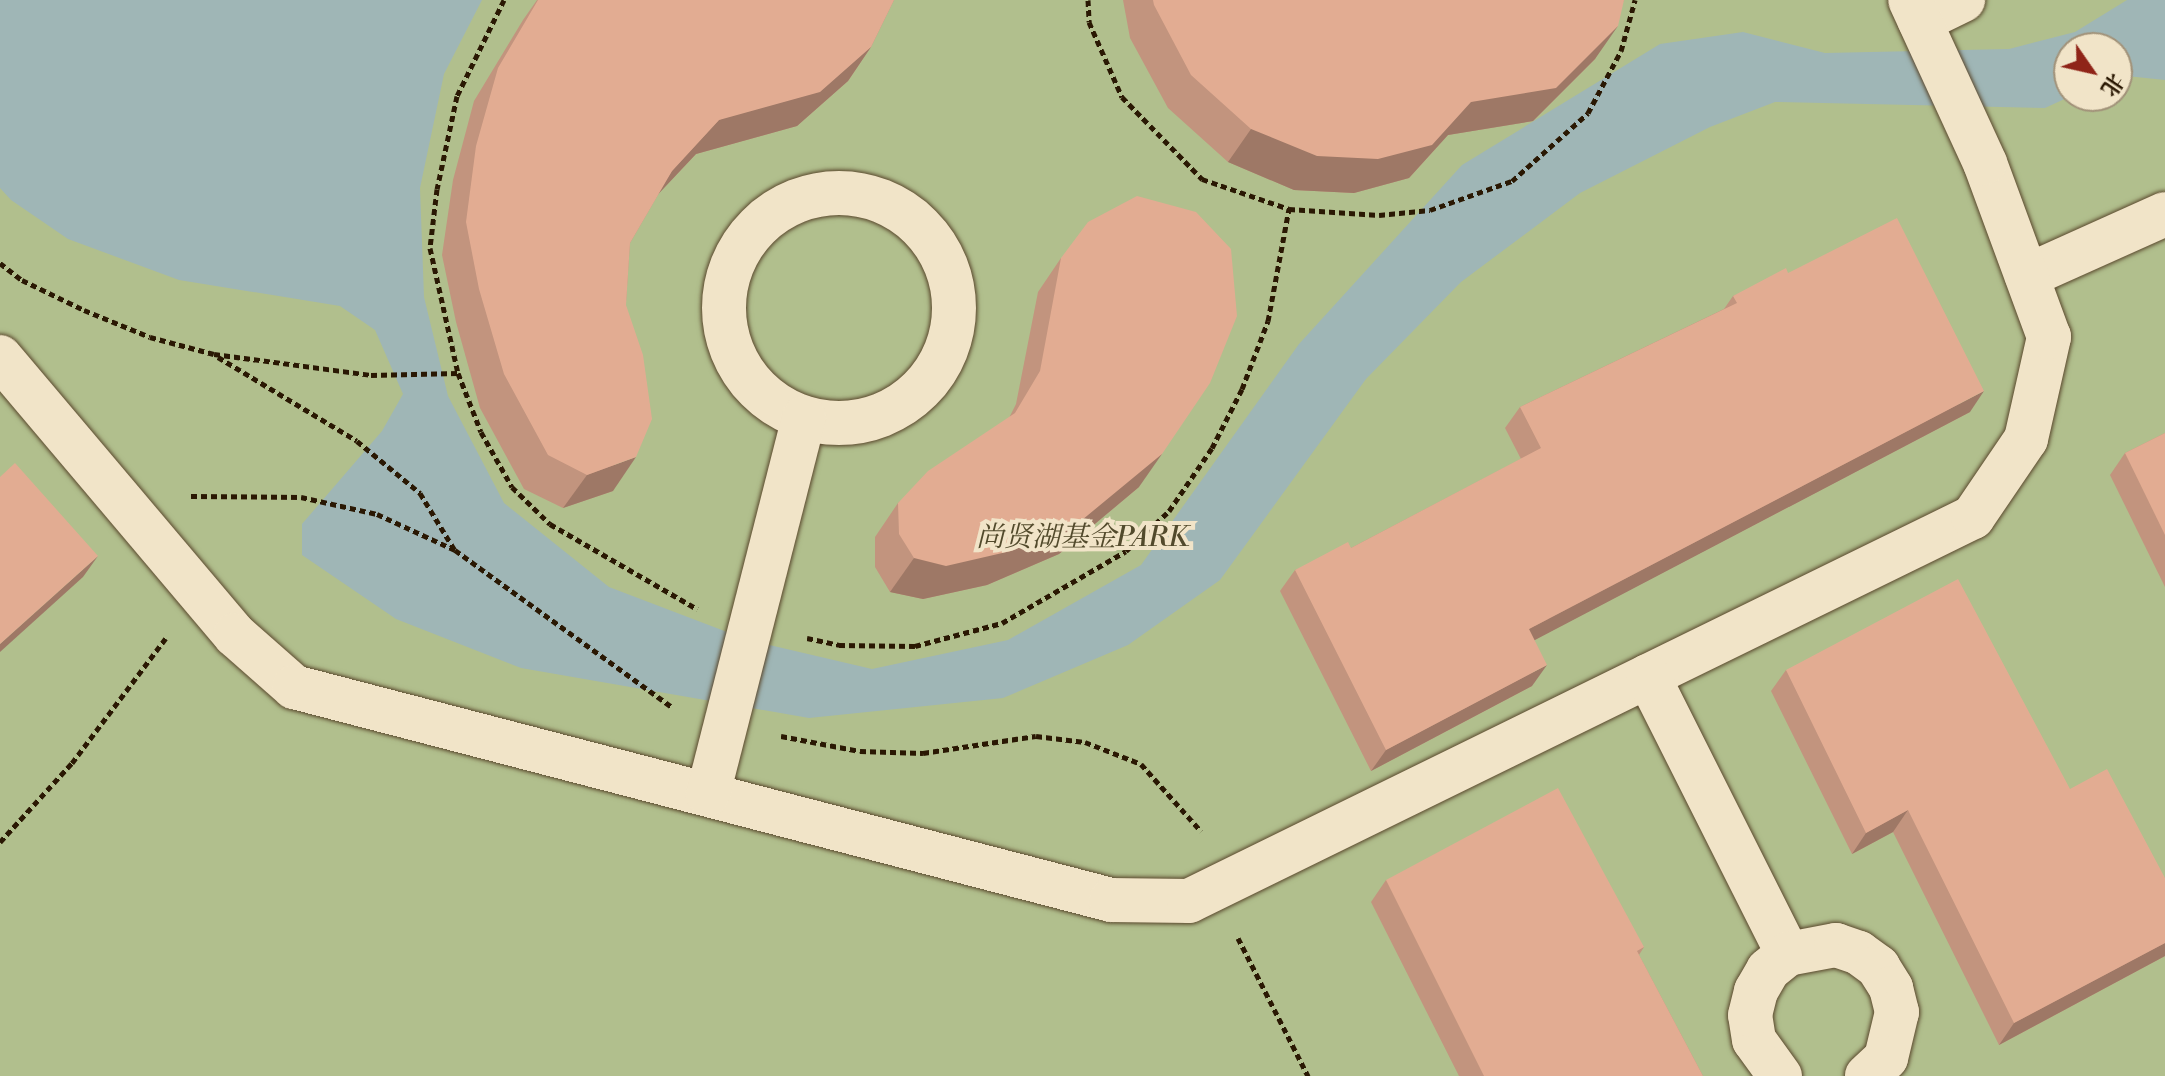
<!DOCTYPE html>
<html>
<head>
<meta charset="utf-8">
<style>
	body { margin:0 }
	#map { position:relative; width:2165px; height:1076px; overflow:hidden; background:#ead6aa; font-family:"Libre Bodoni","Noto Serif SC",serif }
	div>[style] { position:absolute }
	.green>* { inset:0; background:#b1bf8d }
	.water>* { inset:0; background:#9fb6b6 }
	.path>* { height:5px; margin-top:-2.5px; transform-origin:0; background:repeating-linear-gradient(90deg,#2a1803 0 6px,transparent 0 10px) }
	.roads { filter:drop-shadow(0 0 2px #5a482d) drop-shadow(0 0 2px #5a482d) }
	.minor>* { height:44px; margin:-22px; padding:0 22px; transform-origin:22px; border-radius:22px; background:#f1e4c8 }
	.minor>.ring { margin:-22px; padding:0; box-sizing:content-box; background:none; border:44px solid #f1e4c8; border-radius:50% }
	.wall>* { inset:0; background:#c2947e }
	.shaded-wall>* { inset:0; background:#9e7866 }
	.building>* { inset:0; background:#e2ac92 }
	span { translate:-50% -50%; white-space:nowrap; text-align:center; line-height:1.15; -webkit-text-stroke:8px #f1e4c8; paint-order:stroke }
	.park-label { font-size:28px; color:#524a2c; font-style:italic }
	.north { position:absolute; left:2053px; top:32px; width:80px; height:80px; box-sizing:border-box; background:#f1e4c8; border:2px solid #a19279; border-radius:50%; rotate:124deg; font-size:22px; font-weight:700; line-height:32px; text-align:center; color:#2a1803 }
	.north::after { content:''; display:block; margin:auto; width:28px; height:36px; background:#8f2418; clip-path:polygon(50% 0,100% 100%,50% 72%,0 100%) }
</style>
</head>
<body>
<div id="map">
	<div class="green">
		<i style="clip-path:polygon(evenodd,0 0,2165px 0,2165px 1076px,0 1076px,0 0,2069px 48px,2117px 48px,2117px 96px,2069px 96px,2069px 48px)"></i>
	</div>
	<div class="water">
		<i style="clip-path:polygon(0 0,482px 0,444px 74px,420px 188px,424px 297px,448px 396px,504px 503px,609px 587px,748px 640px,872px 669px,1008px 640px,1141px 565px,1299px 344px,1462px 165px,1660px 44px,1743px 32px,1825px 53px,2009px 49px,2075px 32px,2127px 0,2165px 0,2165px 80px,2117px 75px,2117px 48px,2069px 48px,2071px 96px,2045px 108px,1775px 102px,1710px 127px,1580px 193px,1461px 282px,1366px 379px,1220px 580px,1128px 645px,1003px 698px,809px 718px,521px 668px,396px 619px,302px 555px,302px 524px,382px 431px,403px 394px,375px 330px,340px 306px,179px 280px,68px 239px,11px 200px,0 188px)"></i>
	</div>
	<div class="path">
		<i style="left:504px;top:0;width:107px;rotate:116.1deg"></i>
		<i style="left:457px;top:96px;width:95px;rotate:102.1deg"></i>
		<i style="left:437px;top:189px;width:59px;rotate:96.8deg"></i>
		<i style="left:430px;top:248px;width:128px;rotate:77.4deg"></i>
		<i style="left:458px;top:373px;width:63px;rotate:68.7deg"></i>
		<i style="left:481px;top:432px;width:63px;rotate:60.6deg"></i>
		<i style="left:512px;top:487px;width:53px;rotate:44.2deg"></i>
		<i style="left:550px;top:524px;width:170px;rotate:30deg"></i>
		<i style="left:1088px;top:0;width:22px;rotate:87deg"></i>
		<i style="left:1089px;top:22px;width:82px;rotate:66.3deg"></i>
		<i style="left:1122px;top:97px;width:115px;rotate:45.7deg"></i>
		<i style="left:1202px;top:179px;width:92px;rotate:19deg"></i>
		<i style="left:1289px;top:209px;width:90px;rotate:3.8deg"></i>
		<i style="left:1379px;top:215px;width:51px;rotate:-5.6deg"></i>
		<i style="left:1430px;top:210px;width:87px;rotate:-19.5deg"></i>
		<i style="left:1512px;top:181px;width:102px;rotate:-41.8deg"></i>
		<i style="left:1588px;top:113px;width:70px;rotate:-62deg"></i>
		<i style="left:1621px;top:51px;width:53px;rotate:-74.6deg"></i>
		<i style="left:0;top:263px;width:28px;rotate:38deg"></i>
		<i style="left:22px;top:280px;width:69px;rotate:25.8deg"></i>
		<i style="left:84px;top:310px;width:71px;rotate:22.2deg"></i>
		<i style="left:150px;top:337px;width:66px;rotate:14.9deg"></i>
		<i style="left:214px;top:354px;width:158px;rotate:7.6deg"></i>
		<i style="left:371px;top:375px;width:87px;rotate:-1.3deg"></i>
		<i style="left:218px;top:357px;width:162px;rotate:31.1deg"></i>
		<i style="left:357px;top:441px;width:82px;rotate:39.5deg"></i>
		<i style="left:420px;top:493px;width:66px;rotate:58.7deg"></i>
		<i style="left:191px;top:496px;width:110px;rotate:0.5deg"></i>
		<i style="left:301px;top:497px;width:78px;rotate:12.6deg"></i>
		<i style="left:377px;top:514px;width:86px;rotate:24.8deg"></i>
		<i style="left:455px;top:550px;width:268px;rotate:35.9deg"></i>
		<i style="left:807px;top:638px;width:33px;rotate:12deg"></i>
		<i style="left:839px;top:645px;width:76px;rotate:0.8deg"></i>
		<i style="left:915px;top:646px;width:90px;rotate:-14.8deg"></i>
		<i style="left:1002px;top:623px;width:143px;rotate:-30.1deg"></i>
		<i style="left:1126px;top:551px;width:59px;rotate:-42.9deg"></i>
		<i style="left:1169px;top:511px;width:76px;rotate:-55.7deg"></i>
		<i style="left:1212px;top:448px;width:66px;rotate:-63deg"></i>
		<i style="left:1242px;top:389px;width:73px;rotate:-69.1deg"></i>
		<i style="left:1268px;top:321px;width:114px;rotate:-79.4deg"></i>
		<i style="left:781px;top:736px;width:80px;rotate:10.8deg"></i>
		<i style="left:860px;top:751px;width:63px;rotate:1.8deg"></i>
		<i style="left:923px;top:753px;width:114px;rotate:-8.6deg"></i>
		<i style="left:1036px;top:736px;width:49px;rotate:7deg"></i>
		<i style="left:1085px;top:742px;width:60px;rotate:21.4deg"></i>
		<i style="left:1141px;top:764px;width:90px;rotate:48.2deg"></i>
		<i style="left:0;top:842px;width:107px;rotate:-47.7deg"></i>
		<i style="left:72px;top:763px;width:156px;rotate:-53.1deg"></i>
		<i style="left:1238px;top:938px;width:155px;rotate:63.1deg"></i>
	</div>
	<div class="roads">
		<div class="minor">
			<i style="left:1920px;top:21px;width:48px;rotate:-26deg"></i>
			<i class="ring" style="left:724px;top:193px;width:186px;height:186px"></i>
			<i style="left:2027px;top:276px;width:151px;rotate:-24.2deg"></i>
			<i style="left:0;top:357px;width:364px;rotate:49.8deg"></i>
			<i style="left:235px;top:635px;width:79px;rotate:41.4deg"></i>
			<i style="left:294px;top:687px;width:844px;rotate:14.61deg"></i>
			<i style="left:1111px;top:900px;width:78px;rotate:0.7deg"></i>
			<i style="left:1189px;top:901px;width:873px;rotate:-26.1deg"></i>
			<i style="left:1973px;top:517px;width:94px;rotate:-55.8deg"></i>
			<i style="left:2026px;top:439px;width:105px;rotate:-77.3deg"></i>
			<i style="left:2049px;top:337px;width:185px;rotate:-110.2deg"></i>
			<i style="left:1985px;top:163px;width:179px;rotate:-114.7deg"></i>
			<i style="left:1648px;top:676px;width:311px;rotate:63.3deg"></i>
			<i style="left:708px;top:794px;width:388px;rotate:-75.7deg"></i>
			<i style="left:1780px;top:1076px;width:44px;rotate:-125.8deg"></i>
			<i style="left:1754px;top:1040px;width:25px;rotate:-99deg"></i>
			<i style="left:1750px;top:1015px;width:25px;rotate:-76deg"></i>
			<i style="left:1756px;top:991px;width:24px;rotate:-60deg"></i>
			<i style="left:1768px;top:970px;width:26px;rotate:-39deg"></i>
			<i style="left:1788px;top:954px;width:49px;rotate:-10.6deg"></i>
			<i style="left:1836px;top:945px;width:24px;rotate:19deg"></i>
			<i style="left:1859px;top:953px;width:24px;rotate:36deg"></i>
			<i style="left:1878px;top:967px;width:25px;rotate:58deg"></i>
			<i style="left:1891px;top:988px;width:25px;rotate:76deg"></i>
			<i style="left:1897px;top:1012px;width:47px;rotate:103.4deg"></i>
			<i style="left:1886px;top:1058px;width:26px;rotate:137deg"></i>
		</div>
	</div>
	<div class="wall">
		<i style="clip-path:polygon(537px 0,894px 0,871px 47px,848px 81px,797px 126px,696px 154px,659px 193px,630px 243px,613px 491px,563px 508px,524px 489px,480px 408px,456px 322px,442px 255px,453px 180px,474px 101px,523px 20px)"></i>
		<i style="clip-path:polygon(1123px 0,1624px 0,1595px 59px,1533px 121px,1448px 135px,1409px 178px,1354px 193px,1294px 190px,1228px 162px,1168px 108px,1130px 38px)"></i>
		<i style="clip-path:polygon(1061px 258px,1139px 487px,1059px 554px,987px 585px,923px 599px,890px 592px,875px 567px,875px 537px,898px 503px,1009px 418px,1016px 404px,1038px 292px)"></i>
		<i style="clip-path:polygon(1788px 273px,1970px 412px,1534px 640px,1532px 686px,1371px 771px,1280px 591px,1295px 570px,1351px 548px,1521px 459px,1505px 428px,1520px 407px,1724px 309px,1733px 296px)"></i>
		<i style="clip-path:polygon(2165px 433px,2165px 587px,2110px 475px,2125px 453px)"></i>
		<i style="clip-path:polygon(1786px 670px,2070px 789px,2165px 878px,2165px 956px,1999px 1045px,1893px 832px,1852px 854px,1771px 691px)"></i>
		<i style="clip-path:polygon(1386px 880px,1644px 947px,1639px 955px,1703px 1076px,1459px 1076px,1371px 902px)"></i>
	</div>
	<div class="shaded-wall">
		<i style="clip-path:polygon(1618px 26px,1595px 59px,1533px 121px,1448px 135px,1409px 178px,1354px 193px,1294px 190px,1228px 162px,1251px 129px,1471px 102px)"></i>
		<i style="clip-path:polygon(871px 47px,848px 81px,797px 126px,696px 154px,649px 204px,672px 171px,719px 120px)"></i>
		<i style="clip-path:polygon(1984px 391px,1970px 412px,1514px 651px,1529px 629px)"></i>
		<i style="clip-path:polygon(1162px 454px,1139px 487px,1059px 554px,987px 585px,923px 599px,890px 592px,914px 558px)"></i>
		<i style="clip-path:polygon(636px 457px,613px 491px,563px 508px,587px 475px)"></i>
		<i style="clip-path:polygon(98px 556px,83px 577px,0 652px,0 644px)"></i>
		<i style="clip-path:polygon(1547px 665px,1532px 686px,1371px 771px,1386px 750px)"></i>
		<i style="clip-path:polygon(1908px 810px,1893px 832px,1852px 854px,1866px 833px)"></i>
		<i style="clip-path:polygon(2165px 943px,2165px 956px,1999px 1045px,2014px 1023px)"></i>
	</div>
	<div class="building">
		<i style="clip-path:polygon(538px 0,894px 0,871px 47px,820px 92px,719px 120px,672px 171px,630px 243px,626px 305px,643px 355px,652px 419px,636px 457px,587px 475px,548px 455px,504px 374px,479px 289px,466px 222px,476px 146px,498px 68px)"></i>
		<i style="clip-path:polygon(1153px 0,1624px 0,1618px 26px,1556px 88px,1471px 102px,1432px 145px,1378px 159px,1317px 156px,1251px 129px,1191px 75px,1154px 5px)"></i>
		<i style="clip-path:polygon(1137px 196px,1196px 212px,1231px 249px,1237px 316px,1210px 383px,1162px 454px,1082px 520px,1011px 551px,946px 566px,914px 558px,899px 534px,898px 503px,928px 471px,1015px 413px,1040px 371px,1061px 258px,1088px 222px)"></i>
		<i style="clip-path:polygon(1897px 218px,1984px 391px,1529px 629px,1547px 665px,1386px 750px,1295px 570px,1348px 542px,1351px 548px,1541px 448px,1520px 407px,1737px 303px,1733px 296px,1786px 268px,1788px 273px)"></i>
		<i style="clip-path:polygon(2165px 433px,2165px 535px,2125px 453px)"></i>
		<i style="clip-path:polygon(15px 463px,98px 556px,0 644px,0 477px)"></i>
		<i style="clip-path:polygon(1958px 579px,2070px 789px,2107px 769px,2165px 878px,2165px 943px,2014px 1023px,1908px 810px,1866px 833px,1786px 670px)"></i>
		<i style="clip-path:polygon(1558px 788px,1644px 947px,1637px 951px,1703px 1076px,1484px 1076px,1386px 880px)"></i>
	</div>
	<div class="park-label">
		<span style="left:1082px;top:538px">尚贤湖基金PARK</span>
	</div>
	<div class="north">北</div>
</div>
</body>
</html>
